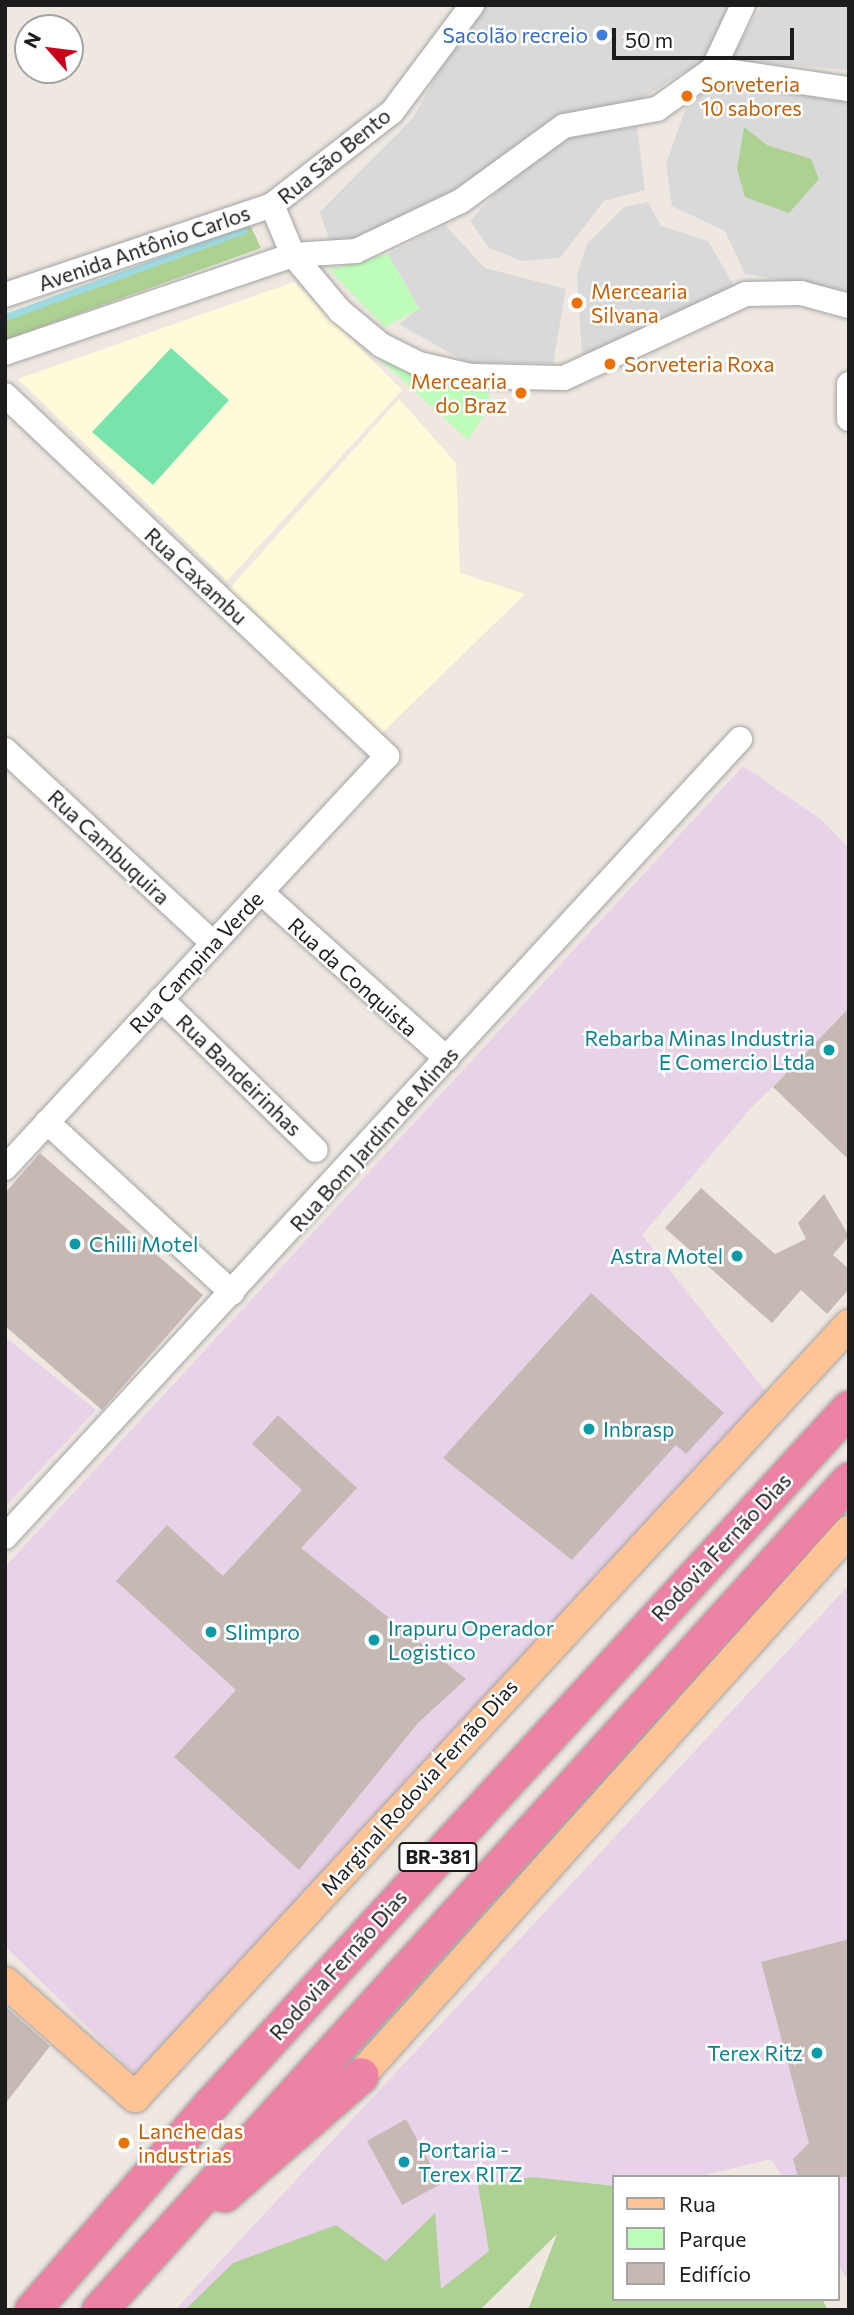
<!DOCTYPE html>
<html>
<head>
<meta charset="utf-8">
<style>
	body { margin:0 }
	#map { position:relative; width:854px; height:2315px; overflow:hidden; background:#efe8e1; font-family:Commissioner,sans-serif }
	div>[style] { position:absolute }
	.residential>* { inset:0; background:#dad9d9 }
	.industrial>* { inset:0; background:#e8d2e7 }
	.education>* { inset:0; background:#fffad9 }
	.forest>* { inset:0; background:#add192 }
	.park>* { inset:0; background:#bdfdb9 }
	.pitch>* { inset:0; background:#78e4ac }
	.stream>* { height:7px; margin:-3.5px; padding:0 3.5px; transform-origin:3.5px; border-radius:3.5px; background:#9edae0 }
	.building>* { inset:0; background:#c6b9b4 }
	.roads { filter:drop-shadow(0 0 2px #a3a3a3) drop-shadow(0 0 2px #a3a3a3) }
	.minor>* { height:24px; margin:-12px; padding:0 12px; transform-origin:12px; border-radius:12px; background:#fff }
	.major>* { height:30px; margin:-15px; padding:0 15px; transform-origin:15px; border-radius:15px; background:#ffc395 }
	.highway>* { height:35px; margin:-17.5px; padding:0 17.5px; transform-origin:17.5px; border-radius:17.5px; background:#ec82a4 }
	.dots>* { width:19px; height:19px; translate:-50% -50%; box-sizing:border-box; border:4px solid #fff; border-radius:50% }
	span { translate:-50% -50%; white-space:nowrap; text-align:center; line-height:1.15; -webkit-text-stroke:5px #fff; paint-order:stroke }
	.shield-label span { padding:2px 5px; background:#fff; border:2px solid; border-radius:5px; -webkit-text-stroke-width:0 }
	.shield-label { font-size:19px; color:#1c1c1c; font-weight:700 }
	.shop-label { font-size:21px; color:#366cbe }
	.right { translate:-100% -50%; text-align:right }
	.food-label { font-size:21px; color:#c56008 }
	.left { translate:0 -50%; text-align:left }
	.street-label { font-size:21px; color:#1c1c1c }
	.culture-label { font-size:21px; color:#0d838f }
	.frame { position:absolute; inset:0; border:7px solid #1c1c1c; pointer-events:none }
	.legend { position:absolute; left:612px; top:2175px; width:228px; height:126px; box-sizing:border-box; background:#fff; border:2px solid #a4a4a4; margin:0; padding:9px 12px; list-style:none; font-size:21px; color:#1c1c1c }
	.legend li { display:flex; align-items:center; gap:14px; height:35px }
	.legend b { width:35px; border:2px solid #a4a4a4 }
	.north { position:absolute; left:14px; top:14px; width:70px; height:70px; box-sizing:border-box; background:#fff; border:2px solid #a4a4a4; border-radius:50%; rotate:298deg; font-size:19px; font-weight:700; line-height:28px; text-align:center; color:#1c1c1c }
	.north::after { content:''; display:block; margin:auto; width:24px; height:32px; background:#c8001b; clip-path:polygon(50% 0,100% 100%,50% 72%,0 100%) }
	.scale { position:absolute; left:612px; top:28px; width:182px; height:32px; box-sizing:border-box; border:4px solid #1c1c1c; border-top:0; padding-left:9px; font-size:21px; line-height:24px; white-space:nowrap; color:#1c1c1c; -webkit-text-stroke:5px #fff; paint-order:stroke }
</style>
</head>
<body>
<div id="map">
	<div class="residential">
		<i style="clip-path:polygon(486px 5px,733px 5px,702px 61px,638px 101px,441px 202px,346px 245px,331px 245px,320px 212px,413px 118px,460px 32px)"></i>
		<i style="clip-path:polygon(762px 5px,849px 5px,849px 70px,730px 60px)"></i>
		<i style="clip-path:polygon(717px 82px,849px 102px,849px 291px,745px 274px,725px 231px,672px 206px,666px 164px,686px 107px)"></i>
		<i style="clip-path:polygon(637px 127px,645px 190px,604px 201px,560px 258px,522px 261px,489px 248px,470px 221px,513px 174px,566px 137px)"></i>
		<i style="clip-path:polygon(648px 202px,661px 226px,708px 241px,735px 287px,582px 355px,577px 275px,587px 244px,624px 207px)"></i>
		<i style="clip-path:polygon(445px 225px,485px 268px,566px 289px,553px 363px,467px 363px,399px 324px,419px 308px,388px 254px)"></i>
	</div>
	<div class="industrial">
		<i style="clip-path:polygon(743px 766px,822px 820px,849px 848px,849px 1013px,751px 1108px,642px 1235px,767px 1393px,138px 2077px,5px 1946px,5px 1567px)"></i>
		<i style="clip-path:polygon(5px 1337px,96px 1410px,5px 1507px)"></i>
		<i style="clip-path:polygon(849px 1585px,849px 2282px,838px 2265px,838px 2177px,783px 2177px,771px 2159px,696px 2177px,614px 2177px,614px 2196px,539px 2213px,476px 2310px,175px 2310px)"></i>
	</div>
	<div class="education">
		<i style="clip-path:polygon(294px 282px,402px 390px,227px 581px,18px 379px)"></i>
		<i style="clip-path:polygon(399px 399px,456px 463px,460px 573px,525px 594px,381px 734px,229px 589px)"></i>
	</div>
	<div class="forest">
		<i style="clip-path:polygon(744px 127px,767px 145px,811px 159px,819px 179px,789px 213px,745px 197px,737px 169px)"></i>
		<i style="clip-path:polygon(250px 225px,261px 248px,5px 340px,5px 315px)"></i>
		<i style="clip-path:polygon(533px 2177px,614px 2186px,614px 2299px,822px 2299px,828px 2310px,528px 2310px,557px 2234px,480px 2310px,185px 2310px,233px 2263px,336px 2225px,386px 2261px,435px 2213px,441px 2289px,489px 2251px,478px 2185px)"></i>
	</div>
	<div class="park">
		<i style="clip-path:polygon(388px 254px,419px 309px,385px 327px,329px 270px)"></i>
		<i style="clip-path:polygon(346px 328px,485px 387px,492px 402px,468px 440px)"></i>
	</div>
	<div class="pitch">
		<i style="clip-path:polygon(171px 348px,229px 400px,153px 485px,92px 432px)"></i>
	</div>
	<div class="stream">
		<i style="left:5px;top:317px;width:254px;rotate:-20deg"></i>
	</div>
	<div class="building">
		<i style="clip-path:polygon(849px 1008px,849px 1160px,773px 1087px)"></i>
		<i style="clip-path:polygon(40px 1153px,203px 1295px,102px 1410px,5px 1326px,5px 1193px)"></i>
		<i style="clip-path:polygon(701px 1188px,775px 1254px,806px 1239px,798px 1223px,824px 1194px,849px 1236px,833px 1255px,849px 1269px,849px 1289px,827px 1314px,801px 1290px,772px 1323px,665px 1228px)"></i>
		<i style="clip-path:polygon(591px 1293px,724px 1413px,686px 1454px,676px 1445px,572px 1560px,443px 1458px)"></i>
		<i style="clip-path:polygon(278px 1415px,357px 1488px,301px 1548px,466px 1679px,418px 1723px,299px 1870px,174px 1757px,236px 1690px,116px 1581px,167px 1525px,223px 1576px,302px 1490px,252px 1444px)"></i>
		<i style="clip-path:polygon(849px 1939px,849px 2177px,798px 2177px,793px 2159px,809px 2143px,761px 1962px)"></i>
		<i style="clip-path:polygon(5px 2006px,50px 2046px,5px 2104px)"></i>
		<i style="clip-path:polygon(406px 2119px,441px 2184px,402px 2205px,367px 2141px)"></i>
	</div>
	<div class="roads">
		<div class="minor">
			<i style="left:713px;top:69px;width:71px;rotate:-64.9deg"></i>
			<i style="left:272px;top:205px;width:54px;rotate:67.2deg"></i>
			<i style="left:293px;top:255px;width:73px;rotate:50deg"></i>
			<i style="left:340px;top:311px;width:53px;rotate:39.7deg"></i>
			<i style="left:381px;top:345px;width:42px;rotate:26.6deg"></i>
			<i style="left:419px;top:364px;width:53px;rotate:13deg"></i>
			<i style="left:471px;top:376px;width:93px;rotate:1.2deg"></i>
			<i style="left:564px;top:378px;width:200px;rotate:-24.8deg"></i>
			<i style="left:746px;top:294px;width:55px;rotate:-1deg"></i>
			<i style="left:801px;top:293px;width:50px;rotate:15.2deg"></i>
			<i style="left:5px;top:295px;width:282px;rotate:-18.6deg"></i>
			<i style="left:272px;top:205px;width:152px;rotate:-37.8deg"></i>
			<i style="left:392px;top:112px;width:134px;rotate:-53.2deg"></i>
			<i style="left:5px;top:353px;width:304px;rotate:-18.8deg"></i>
			<i style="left:293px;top:255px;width:63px;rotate:-3.6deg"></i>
			<i style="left:356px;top:251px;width:116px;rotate:-25.5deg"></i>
			<i style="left:461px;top:201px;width:127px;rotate:-36.1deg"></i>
			<i style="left:564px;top:126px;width:95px;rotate:-10.4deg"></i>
			<i style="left:657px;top:109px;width:69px;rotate:-35.5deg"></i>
			<i style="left:713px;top:69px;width:137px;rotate:8.4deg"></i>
			<i style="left:849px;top:384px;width:35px;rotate:90deg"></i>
			<i style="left:5px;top:395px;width:526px;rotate:43.38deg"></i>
			<i style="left:387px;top:756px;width:562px;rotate:132.84deg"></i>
			<i style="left:5px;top:750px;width:284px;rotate:42.9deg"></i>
			<i style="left:261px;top:892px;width:250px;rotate:41.9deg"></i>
			<i style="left:161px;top:999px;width:216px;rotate:44.3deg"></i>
			<i style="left:47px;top:1122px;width:252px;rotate:42.7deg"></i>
			<i style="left:5px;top:1537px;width:1085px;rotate:-47.35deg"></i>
		</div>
		<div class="major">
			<i style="left:5px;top:1982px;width:174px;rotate:41.5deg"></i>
			<i style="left:135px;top:2097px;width:1052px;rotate:-47.24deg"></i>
			<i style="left:361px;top:2075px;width:731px;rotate:-48.11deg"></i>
		</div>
		<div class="highway">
			<i style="left:224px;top:2194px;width:181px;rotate:-41deg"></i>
			<i style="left:32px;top:2310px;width:273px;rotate:-49deg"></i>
			<i style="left:211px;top:2104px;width:944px;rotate:-47.49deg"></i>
			<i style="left:99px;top:2310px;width:1119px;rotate:-47.9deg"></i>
		</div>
	</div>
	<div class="dots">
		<i style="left:602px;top:35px;background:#3f7fe0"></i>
		<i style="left:687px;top:96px;background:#e8710a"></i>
		<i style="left:577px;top:303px;background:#e8710a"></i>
		<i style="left:610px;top:364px;background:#e8710a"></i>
		<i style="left:521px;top:393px;background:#e8710a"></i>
		<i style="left:829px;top:1050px;background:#0f9aa8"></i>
		<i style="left:75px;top:1244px;background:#0f9aa8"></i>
		<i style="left:737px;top:1256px;background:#0f9aa8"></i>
		<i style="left:589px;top:1429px;background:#0f9aa8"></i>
		<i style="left:211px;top:1632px;background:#0f9aa8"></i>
		<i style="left:374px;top:1640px;background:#0f9aa8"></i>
		<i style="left:817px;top:2053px;background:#0f9aa8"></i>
		<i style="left:124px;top:2143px;background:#e8710a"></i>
		<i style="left:404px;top:2162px;background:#0f9aa8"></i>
	</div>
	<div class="shield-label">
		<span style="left:438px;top:1857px">BR-381</span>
	</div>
	<div class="shop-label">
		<span class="right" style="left:588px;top:35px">Sacolão recreio</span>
	</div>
	<div class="food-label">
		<span class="left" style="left:701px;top:96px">Sorveteria<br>10 sabores</span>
		<span class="left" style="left:591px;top:303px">Mercearia<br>Silvana</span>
		<span class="left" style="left:624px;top:364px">Sorveteria Roxa</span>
		<span class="right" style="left:507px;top:393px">Mercearia<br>do Braz</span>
		<span class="left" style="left:138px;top:2143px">Lanche das<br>industrias</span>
	</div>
	<div class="street-label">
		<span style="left:334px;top:156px;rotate:-39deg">Rua São Bento</span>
		<span style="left:144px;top:248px;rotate:-19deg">Avenida Antônio Carlos</span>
		<span style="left:196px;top:576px;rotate:43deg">Rua Caxambu</span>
		<span style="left:109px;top:847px;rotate:43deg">Rua Cambuquira</span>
		<span style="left:196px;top:962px;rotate:-47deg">Rua Campina Verde</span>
		<span style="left:353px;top:977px;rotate:42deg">Rua da Conquista</span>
		<span style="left:239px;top:1075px;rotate:44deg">Rua Bandeirinhas</span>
		<span style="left:374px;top:1139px;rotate:-48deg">Rua Bom Jardim de Minas</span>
		<span style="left:721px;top:1547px;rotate:-47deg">Rodovia Fernão Dias</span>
		<span style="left:419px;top:1787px;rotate:-48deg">Marginal Rodovia Fernão Dias</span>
		<span style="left:338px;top:1965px;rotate:-48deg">Rodovia Fernão Dias</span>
	</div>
	<div class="culture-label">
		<span class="right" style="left:815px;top:1050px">Rebarba Minas Industria<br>E Comercio Ltda</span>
		<span class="left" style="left:89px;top:1244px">Chilli Motel</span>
		<span class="right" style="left:723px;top:1256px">Astra Motel</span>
		<span class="left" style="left:603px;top:1429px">Inbrasp</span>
		<span class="left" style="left:388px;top:1640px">Irapuru Operador<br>Logistico</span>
		<span class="left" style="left:225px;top:1632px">SIimpro</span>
		<span class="right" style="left:803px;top:2053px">Terex Ritz</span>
		<span class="left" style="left:418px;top:2162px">Portaria -<br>Terex RITZ</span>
	</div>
	<div class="frame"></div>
	<ul class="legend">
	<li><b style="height:9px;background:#ffc395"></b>Rua</li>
	<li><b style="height:19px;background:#bdfdb9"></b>Parque</li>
	<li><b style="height:19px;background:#c6b9b4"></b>Edifício</li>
	</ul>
	<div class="north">N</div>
	<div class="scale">50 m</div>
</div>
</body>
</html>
